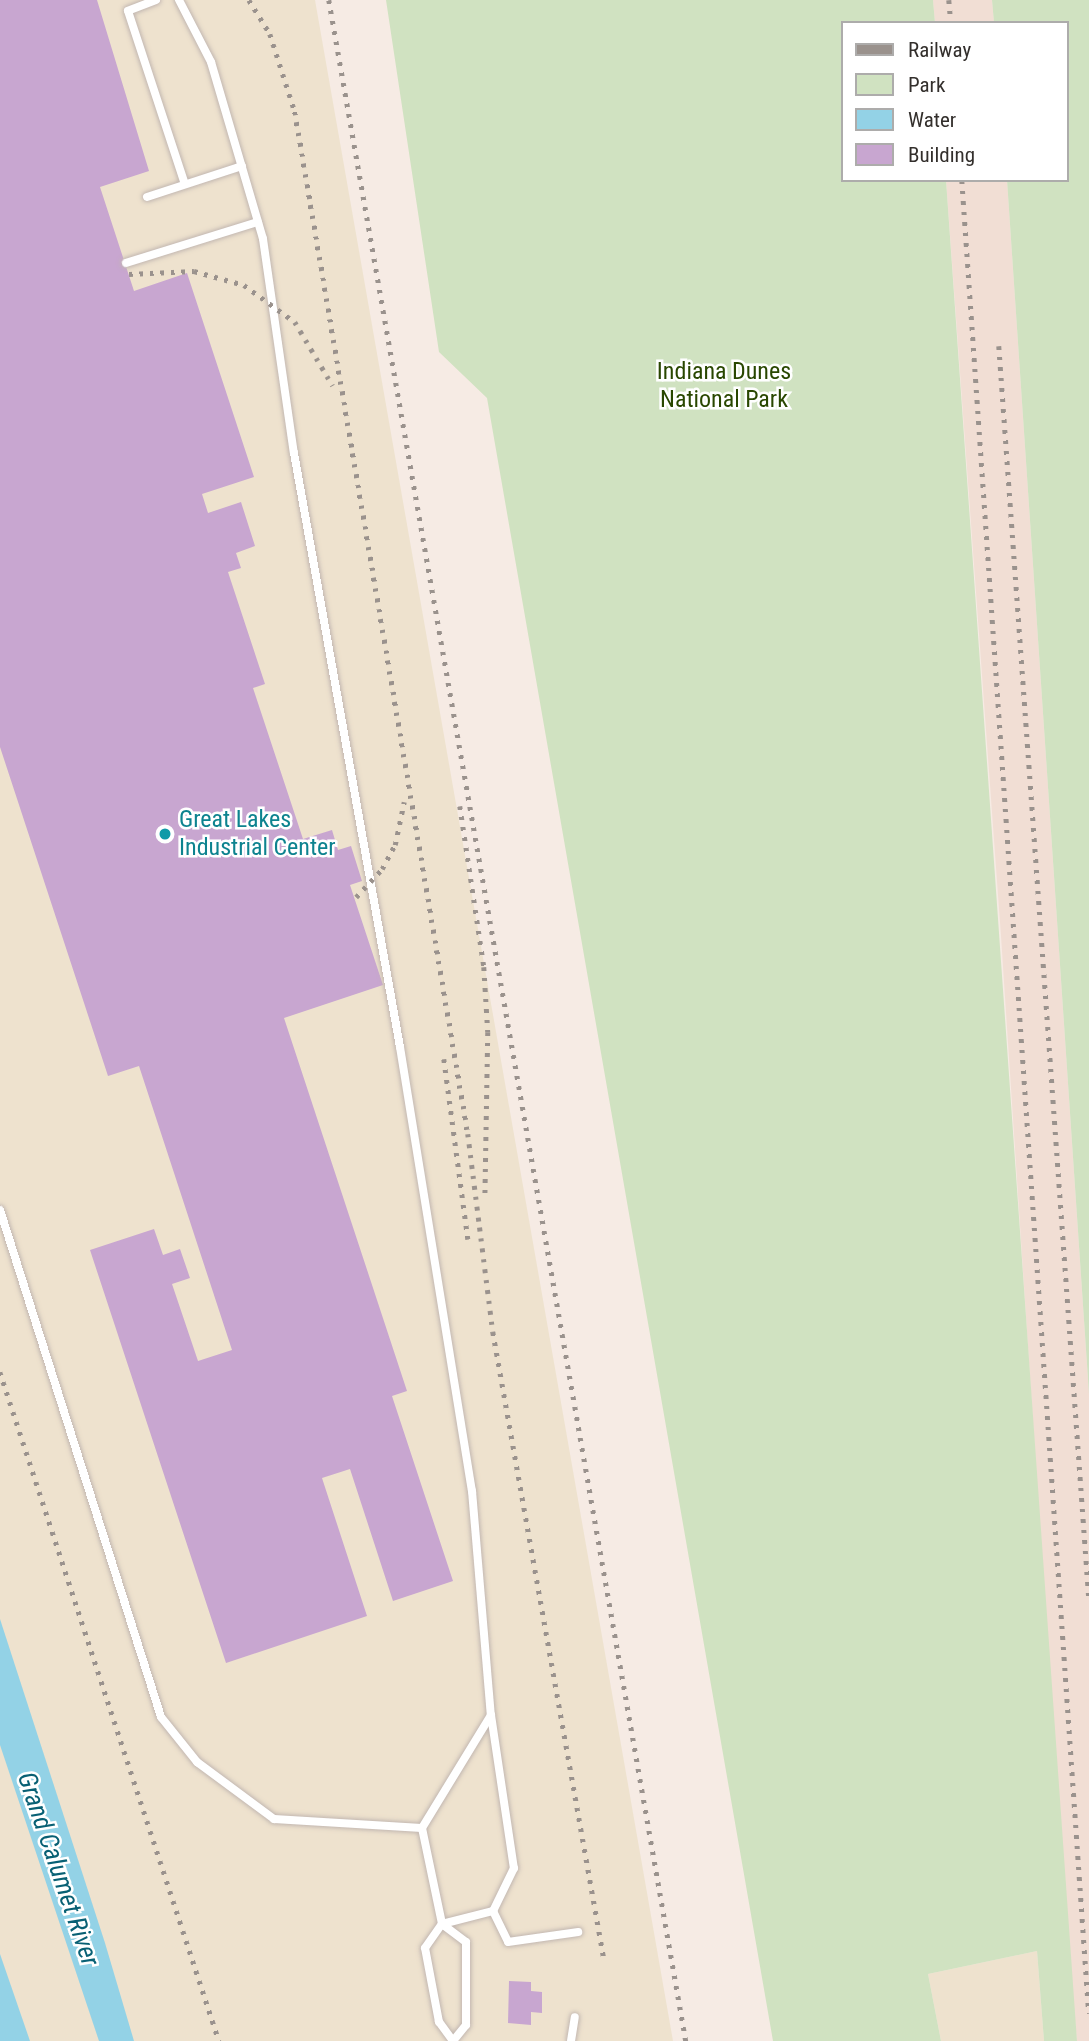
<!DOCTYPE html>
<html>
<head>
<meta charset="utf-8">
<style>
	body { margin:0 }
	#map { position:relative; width:1089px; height:2041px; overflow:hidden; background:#f6ebe4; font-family:"Roboto Condensed",sans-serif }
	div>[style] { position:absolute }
	.built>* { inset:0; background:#f1ded4 }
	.industrial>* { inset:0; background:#eee2ce }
	.green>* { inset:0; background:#d0e2c1 }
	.water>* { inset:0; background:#93d2e6 }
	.building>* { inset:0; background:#c8a6d0 }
	.roads { filter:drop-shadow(0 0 2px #c2b7b1) drop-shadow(0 0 2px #c2b7b1) }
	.lane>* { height:8px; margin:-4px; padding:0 4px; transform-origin:4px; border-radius:4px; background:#fff }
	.rail>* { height:4.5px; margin-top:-2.25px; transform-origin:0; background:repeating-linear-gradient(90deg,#9a928d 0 3.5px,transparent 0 10.5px) }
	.dots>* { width:19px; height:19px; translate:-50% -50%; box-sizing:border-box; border:4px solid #fff; border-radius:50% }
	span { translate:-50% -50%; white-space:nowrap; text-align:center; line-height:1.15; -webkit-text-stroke:5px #fff; paint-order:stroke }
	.park-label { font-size:24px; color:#294700 }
	.culture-label { font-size:24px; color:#0d838f }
	.left { translate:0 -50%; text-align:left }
	.water-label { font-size:26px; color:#086074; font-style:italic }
	.legend { position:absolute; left:841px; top:21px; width:228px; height:161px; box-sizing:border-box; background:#fff; border:2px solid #adacab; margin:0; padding:9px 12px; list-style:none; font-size:21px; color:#332f2c }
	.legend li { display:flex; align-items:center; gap:14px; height:35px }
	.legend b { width:35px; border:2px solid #adacab }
</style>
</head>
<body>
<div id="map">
	<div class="built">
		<i style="clip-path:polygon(933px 0,992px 0,994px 23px,935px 23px)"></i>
		<i style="clip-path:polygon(946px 180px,1007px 180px,1089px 1394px,1089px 2041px,1077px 2041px,1067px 1941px,1001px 936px)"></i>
	</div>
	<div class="industrial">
		<i style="clip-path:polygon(0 0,315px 0,673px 2041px,0 2041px)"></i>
		<i style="clip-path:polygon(1037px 1951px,1044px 2041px,941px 2041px,928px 1974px)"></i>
	</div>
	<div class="green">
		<i style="clip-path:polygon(386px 0,933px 0,935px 23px,842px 23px,842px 180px,946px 180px,1077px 2041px,1044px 2041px,1037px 1951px,928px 1974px,941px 2041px,773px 2041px,487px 398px,439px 352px)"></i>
		<i style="clip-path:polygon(992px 0,1089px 0,1089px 1394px,1007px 180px,1066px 180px,1066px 23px,994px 23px)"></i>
	</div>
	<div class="water">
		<i style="clip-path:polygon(0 1619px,105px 1943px,134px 2041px,99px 2041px,0 1745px)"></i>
		<i style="clip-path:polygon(0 1954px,30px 2041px,0 2041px)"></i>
	</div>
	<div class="building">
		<i style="clip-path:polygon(0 0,97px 0,149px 171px,100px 187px,134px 291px,187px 273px,254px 477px,202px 494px,208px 513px,241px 502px,255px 546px,236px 553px,241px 568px,228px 572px,265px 684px,253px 688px,303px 839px,332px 830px,338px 850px,351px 846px,362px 881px,350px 885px,383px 985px,284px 1018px,407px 1391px,392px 1396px,453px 1581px,393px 1601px,350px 1469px,322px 1478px,367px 1616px,226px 1663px,90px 1250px,154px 1229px,163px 1255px,180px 1249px,190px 1278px,172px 1284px,198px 1361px,232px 1350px,139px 1066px,108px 1076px,0 747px)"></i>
		<i style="clip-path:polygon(509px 1981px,531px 1982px,531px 1991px,542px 1992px,542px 2013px,531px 2012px,531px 2025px,508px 2023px)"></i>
	</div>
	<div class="roads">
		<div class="lane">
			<i style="left:156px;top:0;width:30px;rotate:159deg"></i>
			<i style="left:128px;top:11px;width:182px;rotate:71.8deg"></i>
			<i style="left:179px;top:0;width:70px;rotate:62.7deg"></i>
			<i style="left:211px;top:62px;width:184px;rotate:73.6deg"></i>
			<i style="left:263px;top:239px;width:216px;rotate:81.8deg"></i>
			<i style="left:294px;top:453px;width:603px;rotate:79.88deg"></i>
			<i style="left:400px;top:1047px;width:450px;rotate:80.8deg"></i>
			<i style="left:472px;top:1491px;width:225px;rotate:85.2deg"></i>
			<i style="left:491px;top:1715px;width:132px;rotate:121.4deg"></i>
			<i style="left:422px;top:1828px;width:98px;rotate:78.2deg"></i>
			<i style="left:442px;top:1924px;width:30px;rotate:37deg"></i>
			<i style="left:466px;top:1942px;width:83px;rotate:90deg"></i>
			<i style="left:466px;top:2025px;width:21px;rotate:129deg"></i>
			<i style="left:453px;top:2041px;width:24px;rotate:-126deg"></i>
			<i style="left:439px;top:2022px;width:75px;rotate:-100.7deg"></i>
			<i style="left:425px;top:1948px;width:29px;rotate:-55deg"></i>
			<i style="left:442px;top:1924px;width:53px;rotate:-14.3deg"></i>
			<i style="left:493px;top:1911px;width:34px;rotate:64deg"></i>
			<i style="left:508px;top:1942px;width:71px;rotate:-8.1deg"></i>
			<i style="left:147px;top:197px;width:100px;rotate:-18.1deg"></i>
			<i style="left:126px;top:263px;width:138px;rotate:-17.3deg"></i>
			<i style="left:0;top:1210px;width:532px;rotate:72.38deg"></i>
			<i style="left:161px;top:1717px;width:58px;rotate:51.3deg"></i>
			<i style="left:197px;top:1762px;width:96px;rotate:36.5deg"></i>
			<i style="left:274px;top:1819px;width:148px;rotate:3.5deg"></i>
			<i style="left:491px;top:1715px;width:155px;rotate:81.5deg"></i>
			<i style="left:514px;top:1868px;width:48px;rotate:116deg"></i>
			<i style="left:571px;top:2041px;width:24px;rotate:-81deg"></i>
		</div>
	</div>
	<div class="rail">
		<i style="left:249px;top:0;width:40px;rotate:58deg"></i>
		<i style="left:270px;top:34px;width:82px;rotate:72.2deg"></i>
		<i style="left:295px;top:112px;width:1037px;rotate:80.39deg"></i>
		<i style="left:468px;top:1134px;width:200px;rotate:82.8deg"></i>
		<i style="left:493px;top:1332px;width:637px;rotate:79.96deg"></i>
		<i style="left:329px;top:0;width:2072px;rotate:80.08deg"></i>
		<i style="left:949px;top:0;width:23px;rotate:85deg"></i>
		<i style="left:962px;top:180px;width:1838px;rotate:86.04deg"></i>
		<i style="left:129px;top:274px;width:65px;rotate:-2.6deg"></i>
		<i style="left:194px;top:271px;width:52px;rotate:15.6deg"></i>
		<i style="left:244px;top:285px;width:63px;rotate:36deg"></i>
		<i style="left:295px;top:322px;width:74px;rotate:59.3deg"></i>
		<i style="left:999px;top:346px;width:1255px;rotate:85.89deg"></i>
		<i style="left:460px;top:806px;width:163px;rotate:81.5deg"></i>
		<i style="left:484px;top:967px;width:65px;rotate:86.5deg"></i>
		<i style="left:488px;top:1032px;width:164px;rotate:91deg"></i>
		<i style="left:356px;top:897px;width:38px;rotate:-47deg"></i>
		<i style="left:382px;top:869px;width:27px;rotate:-62deg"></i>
		<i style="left:395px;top:845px;width:44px;rotate:-78.2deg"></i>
		<i style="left:444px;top:1059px;width:182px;rotate:82.4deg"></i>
		<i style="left:0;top:1372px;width:704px;rotate:71.87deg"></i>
	</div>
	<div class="dots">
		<i style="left:165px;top:834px;background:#0f9aa8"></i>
	</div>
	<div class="park-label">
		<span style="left:724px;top:386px">Indiana Dunes<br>National Park</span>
	</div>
	<div class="culture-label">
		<span class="left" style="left:179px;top:834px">Great Lakes<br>Industrial Center</span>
	</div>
	<div class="water-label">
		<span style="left:58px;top:1869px;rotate:71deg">Grand Calumet River</span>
	</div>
	<ul class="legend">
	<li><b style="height:9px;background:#9a928d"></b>Railway</li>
	<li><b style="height:19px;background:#d0e2c1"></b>Park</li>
	<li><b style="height:19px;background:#93d2e6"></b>Water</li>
	<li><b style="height:19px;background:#c8a6d0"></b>Building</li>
	</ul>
</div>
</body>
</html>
